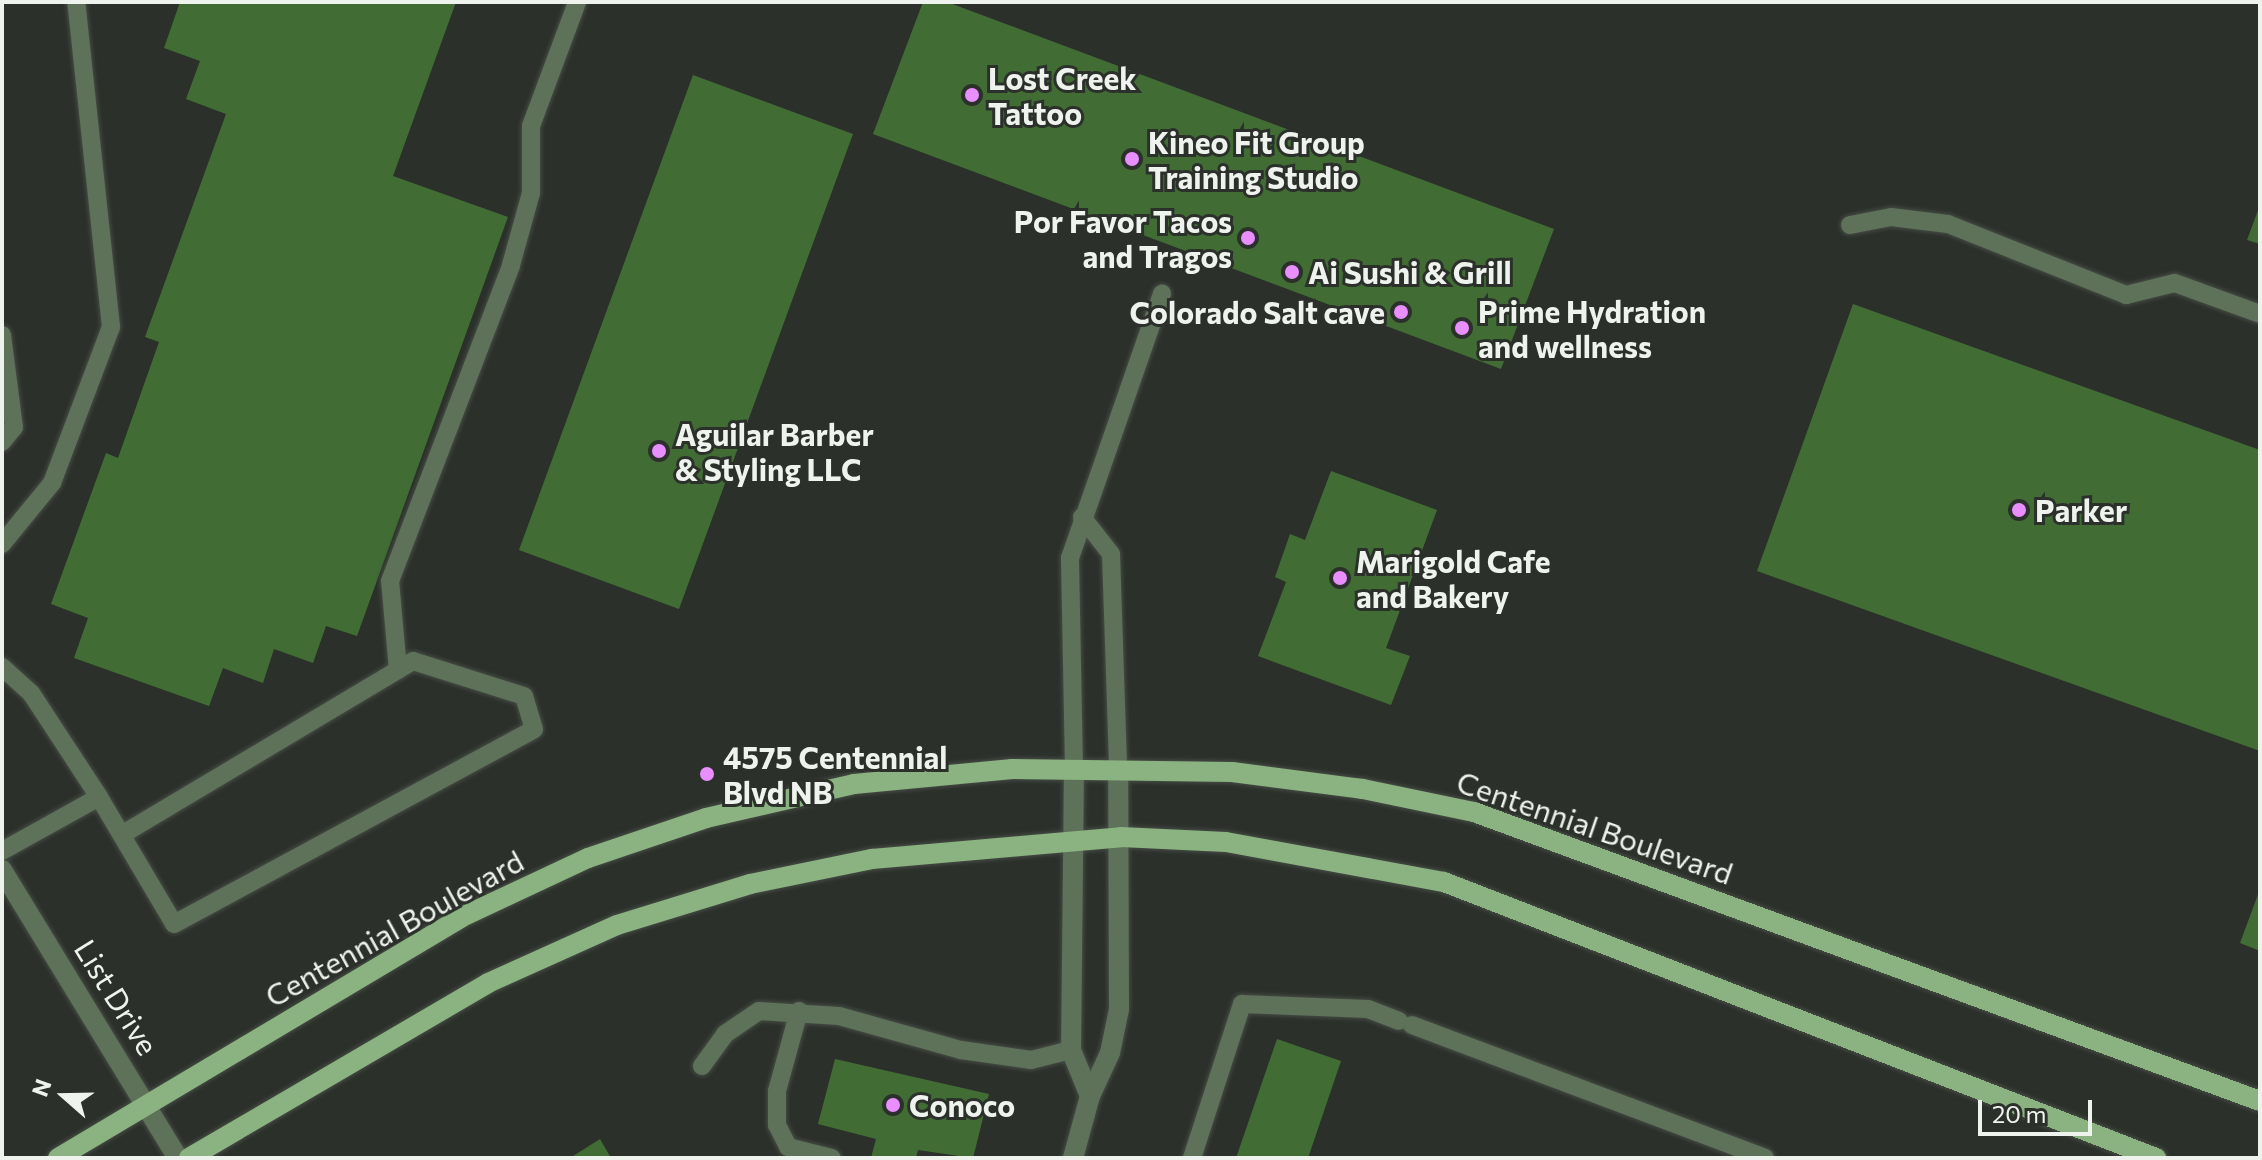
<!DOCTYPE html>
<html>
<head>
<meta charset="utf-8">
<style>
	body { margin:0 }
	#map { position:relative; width:2262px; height:1160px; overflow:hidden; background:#2b312a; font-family:Commissioner,sans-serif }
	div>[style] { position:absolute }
	.building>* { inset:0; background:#416d35 }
	.roads { filter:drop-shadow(0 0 2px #464c45) drop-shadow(0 0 2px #464c45) }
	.service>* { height:18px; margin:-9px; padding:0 9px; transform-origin:9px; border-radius:9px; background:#5e7159 }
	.minor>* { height:20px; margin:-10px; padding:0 10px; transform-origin:10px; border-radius:10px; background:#5e7159 }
	.primary>* { height:20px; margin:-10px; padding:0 10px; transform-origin:10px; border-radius:10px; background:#8bb381 }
	.dots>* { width:22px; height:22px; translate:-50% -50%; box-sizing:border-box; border:4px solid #2b312a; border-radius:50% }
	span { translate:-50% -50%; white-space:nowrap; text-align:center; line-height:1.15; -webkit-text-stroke:6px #2b312a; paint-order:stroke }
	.poi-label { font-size:30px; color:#eff3ee; font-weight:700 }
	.left { translate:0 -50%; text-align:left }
	.right { translate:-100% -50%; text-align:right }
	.street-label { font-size:30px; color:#eff3ee }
	.frame { position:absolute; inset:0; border:4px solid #eff3ee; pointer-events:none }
	.north { position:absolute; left:24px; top:1056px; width:80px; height:80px; -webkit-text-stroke:6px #2b312a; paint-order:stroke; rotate:290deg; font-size:22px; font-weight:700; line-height:32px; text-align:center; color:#eff3ee }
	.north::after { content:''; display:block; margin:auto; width:28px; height:36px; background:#eff3ee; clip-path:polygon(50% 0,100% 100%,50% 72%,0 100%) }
	.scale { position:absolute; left:1978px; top:1100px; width:114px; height:36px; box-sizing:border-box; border:4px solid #eff3ee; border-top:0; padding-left:10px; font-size:24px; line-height:28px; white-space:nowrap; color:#eff3ee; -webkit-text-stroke:6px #2b312a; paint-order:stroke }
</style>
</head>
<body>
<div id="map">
	<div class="building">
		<i style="clip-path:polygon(180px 2px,456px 2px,393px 176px,508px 217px,357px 636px,326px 626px,313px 663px,274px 649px,263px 683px,223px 668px,209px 706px,74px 658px,88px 618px,51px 604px,106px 453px,118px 458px,159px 342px,145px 337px,226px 114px,186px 99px,200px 61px,164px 48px)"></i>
		<i style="clip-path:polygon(923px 2px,947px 2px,1554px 229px,1501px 369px,873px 134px)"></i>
		<i style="clip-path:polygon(693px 75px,853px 134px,679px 609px,519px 550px)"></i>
		<i style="clip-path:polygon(2260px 205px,2260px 244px,2247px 240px)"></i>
		<i style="clip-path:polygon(1853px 304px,2260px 450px,2260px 751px,1757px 571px)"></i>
		<i style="clip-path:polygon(1331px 471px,1437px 510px,1386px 648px,1410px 656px,1391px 705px,1258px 656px,1286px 582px,1275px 577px,1290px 534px,1305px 540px)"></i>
		<i style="clip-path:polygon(2260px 889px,2260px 951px,2240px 943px)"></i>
		<i style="clip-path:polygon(1277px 1039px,1341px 1061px,1308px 1158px,1236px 1158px)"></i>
		<i style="clip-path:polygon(835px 1059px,989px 1094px,973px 1158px,918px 1150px,916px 1158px,871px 1158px,876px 1139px,818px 1124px)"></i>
		<i style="clip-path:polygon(600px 1139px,611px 1158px,570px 1158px)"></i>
	</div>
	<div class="roads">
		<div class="service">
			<i style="left:1850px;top:225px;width:42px;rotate:-11deg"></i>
			<i style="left:1891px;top:217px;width:57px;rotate:7deg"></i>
			<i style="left:1948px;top:224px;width:192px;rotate:21.7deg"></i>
			<i style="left:2126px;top:295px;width:50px;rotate:-13.8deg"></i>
			<i style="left:2175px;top:283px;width:90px;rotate:20deg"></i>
			<i style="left:2px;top:335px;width:93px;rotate:82.6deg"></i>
			<i style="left:14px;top:427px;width:19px;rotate:129deg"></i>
			<i style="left:1082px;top:517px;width:47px;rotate:51.9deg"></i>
			<i style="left:1111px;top:554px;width:213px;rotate:88.1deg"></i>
			<i style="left:2px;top:544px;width:79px;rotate:-50.7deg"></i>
			<i style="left:52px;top:483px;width:167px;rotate:-69.3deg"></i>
			<i style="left:111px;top:327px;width:327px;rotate:-96.1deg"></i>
			<i style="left:2px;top:667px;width:39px;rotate:42deg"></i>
			<i style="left:31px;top:693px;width:124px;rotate:56.8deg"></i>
			<i style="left:398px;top:670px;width:89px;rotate:-95.1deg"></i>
			<i style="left:390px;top:581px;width:338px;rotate:-69deg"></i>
			<i style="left:511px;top:265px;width:75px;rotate:-74.5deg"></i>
			<i style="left:531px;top:193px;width:67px;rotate:-90deg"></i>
			<i style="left:531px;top:126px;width:132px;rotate:-69.6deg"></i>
			<i style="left:1074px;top:768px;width:210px;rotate:-91.1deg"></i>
			<i style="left:1070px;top:558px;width:280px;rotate:-70.8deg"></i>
			<i style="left:2px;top:851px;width:111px;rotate:-29.1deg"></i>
			<i style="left:99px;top:797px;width:147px;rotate:59.4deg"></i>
			<i style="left:174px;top:924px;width:409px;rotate:-28.4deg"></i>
			<i style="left:534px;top:729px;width:34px;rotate:-107deg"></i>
			<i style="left:524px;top:696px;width:116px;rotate:-162.5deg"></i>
			<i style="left:413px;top:661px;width:338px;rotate:149.2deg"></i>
			<i style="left:799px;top:1011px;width:83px;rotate:105.4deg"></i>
			<i style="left:777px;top:1091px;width:34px;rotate:90deg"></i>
			<i style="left:777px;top:1125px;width:25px;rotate:63deg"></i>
			<i style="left:788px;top:1147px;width:45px;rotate:14deg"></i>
			<i style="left:1412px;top:1025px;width:377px;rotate:20.6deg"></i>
			<i style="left:702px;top:1066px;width:39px;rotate:-54deg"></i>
			<i style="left:725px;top:1034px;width:41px;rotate:-34.1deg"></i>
			<i style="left:759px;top:1011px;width:80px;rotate:3.6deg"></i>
			<i style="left:839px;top:1016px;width:127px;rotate:15.6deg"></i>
			<i style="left:961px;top:1050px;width:71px;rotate:8.1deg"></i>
			<i style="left:1031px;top:1060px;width:41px;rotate:-14deg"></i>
			<i style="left:1192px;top:1158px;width:162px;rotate:-72deg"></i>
			<i style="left:1242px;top:1004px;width:126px;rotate:2.3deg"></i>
			<i style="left:1368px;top:1009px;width:33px;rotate:21deg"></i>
		</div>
		<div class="minor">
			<i style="left:1074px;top:768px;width:282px;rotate:90.6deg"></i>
			<i style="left:1071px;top:1050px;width:50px;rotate:67.6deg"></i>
			<i style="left:2px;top:870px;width:338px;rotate:58.6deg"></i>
			<i style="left:1073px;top:1158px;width:64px;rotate:-74.7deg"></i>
			<i style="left:1090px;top:1096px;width:47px;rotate:-65.1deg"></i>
			<i style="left:1110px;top:1053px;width:45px;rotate:-78.4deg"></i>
			<i style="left:1119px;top:1009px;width:242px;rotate:-90.2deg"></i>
		</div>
		<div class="primary">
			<i style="left:58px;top:1158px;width:470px;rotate:-30.8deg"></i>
			<i style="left:462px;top:917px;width:139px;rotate:-25.1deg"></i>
			<i style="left:588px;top:858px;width:125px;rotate:-18.7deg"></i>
			<i style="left:706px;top:818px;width:152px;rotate:-12.9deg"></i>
			<i style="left:854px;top:784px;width:159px;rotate:-5.4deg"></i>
			<i style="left:1012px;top:769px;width:220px;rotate:0.8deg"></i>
			<i style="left:1232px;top:772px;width:132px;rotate:7.4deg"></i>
			<i style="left:1363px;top:789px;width:113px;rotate:11.7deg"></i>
			<i style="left:1474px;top:812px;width:837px;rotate:20.19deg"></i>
			<i style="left:189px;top:1158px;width:346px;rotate:-30.3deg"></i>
			<i style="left:488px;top:983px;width:141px;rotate:-24.2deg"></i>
			<i style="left:617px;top:925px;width:139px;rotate:-17.1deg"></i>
			<i style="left:750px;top:884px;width:125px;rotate:-11.6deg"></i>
			<i style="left:872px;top:859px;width:250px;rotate:-5deg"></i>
			<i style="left:1121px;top:837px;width:105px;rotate:2.7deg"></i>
			<i style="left:1226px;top:842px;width:222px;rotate:10.4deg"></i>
			<i style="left:1444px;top:882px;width:764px;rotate:21.19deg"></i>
		</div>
	</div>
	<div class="dots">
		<i style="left:972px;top:95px;background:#e88eff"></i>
		<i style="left:1132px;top:159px;background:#e88eff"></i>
		<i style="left:1248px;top:238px;background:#e88eff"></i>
		<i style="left:1292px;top:272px;background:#e88eff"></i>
		<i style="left:1401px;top:312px;background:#e88eff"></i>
		<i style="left:1462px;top:328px;background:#e88eff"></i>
		<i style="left:659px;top:451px;background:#e88eff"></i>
		<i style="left:2019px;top:510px;background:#e88eff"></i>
		<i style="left:1340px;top:578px;background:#e88eff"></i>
		<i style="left:707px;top:774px;background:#e88eff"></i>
		<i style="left:893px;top:1105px;background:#e88eff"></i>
	</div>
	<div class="poi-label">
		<span class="left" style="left:988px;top:95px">Lost Creek<br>Tattoo</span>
		<span class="left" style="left:1148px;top:159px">Kineo Fit Group<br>Training Studio</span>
		<span class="right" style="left:1232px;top:238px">Por Favor Tacos<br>and Tragos</span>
		<span class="left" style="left:1308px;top:272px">Ai Sushi &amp; Grill</span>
		<span class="left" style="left:1478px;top:328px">Prime Hydration<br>and wellness</span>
		<span class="right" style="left:1385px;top:312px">Colorado Salt cave</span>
		<span class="left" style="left:675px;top:451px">Aguilar Barber<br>&amp; Styling LLC</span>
		<span class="left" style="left:2035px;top:510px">Parker</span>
		<span class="left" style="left:1356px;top:578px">Marigold Cafe<br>and Bakery</span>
		<span class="left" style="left:723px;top:774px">4575 Centennial<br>Blvd NB</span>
		<span class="left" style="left:909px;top:1105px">Conoco</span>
	</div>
	<div class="street-label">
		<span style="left:1595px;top:827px;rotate:19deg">Centennial Boulevard</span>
		<span style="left:394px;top:928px;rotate:-29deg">Centennial Boulevard</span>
		<span style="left:117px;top:997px;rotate:58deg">List Drive</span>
	</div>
	<div class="frame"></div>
	<div class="north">N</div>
	<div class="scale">20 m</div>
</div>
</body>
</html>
